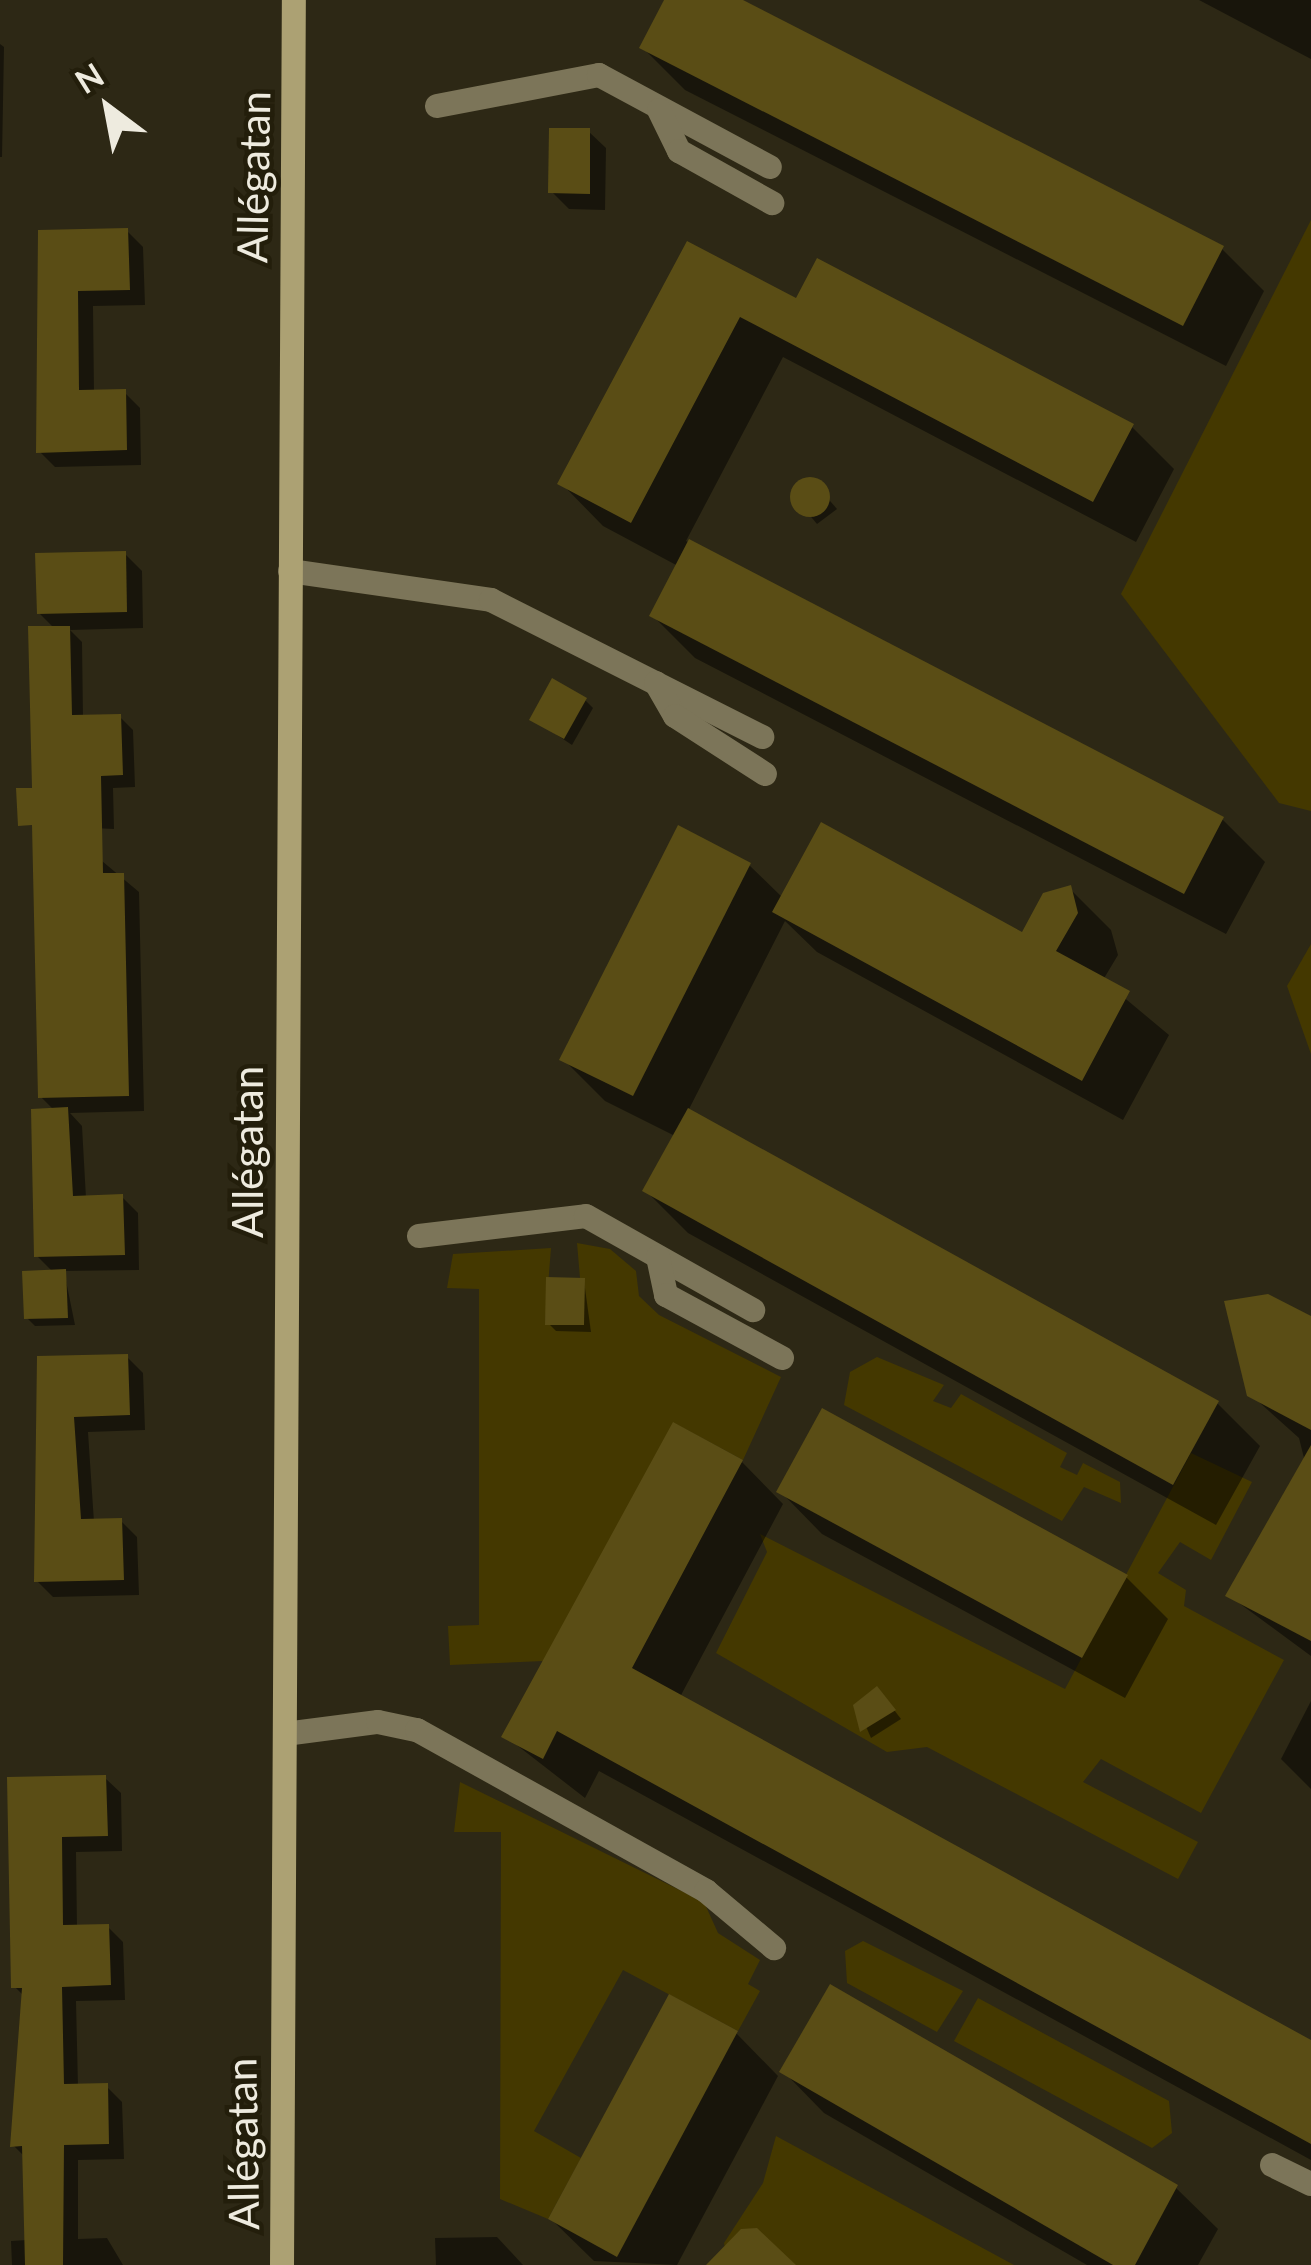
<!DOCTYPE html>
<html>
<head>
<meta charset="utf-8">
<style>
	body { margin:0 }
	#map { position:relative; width:1311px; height:2265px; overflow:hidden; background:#2d2815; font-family:Lato,sans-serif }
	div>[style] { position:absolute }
	.green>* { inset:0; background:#443800 }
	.shadow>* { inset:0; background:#0007 }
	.building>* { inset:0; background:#5a4d15 }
	.round { border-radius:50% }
	.street>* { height:24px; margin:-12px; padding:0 12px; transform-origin:12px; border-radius:12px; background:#7c7559 }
	.secondary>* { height:24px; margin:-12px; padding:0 12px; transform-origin:12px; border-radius:12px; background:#aca173 }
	span { translate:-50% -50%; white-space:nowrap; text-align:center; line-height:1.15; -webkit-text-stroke:9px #231e0b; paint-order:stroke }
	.street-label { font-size:42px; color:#eeebdf }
	.north { position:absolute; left:48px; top:48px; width:120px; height:120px; -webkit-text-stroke:9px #231e0b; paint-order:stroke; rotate:328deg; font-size:33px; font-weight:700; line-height:48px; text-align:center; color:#eeebdf }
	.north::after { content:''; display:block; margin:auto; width:42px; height:54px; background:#eeebdf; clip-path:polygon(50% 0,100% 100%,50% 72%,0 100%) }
</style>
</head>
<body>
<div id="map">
	<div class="green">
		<i style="clip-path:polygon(1311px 220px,1311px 811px,1279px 803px,1121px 594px)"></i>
		<i style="clip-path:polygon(1311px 944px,1311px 1054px,1287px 986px)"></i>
		<i style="clip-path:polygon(577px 1243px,610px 1249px,636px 1271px,639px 1296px,659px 1315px,781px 1377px,743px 1460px,674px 1423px,544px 1661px,450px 1665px,448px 1626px,479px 1625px,479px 1289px,447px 1288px,453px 1254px,551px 1248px,545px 1324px,584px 1325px)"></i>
		<i style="clip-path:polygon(877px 1357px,944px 1385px,933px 1401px,951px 1408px,961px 1394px,1067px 1453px,1060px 1467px,1077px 1475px,1083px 1463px,1120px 1482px,1121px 1503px,1084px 1487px,1062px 1521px,844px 1405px,850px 1372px)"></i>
		<i style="clip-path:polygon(1191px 1453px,1252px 1482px,1211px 1560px,1180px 1542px,1158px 1573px,1186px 1590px,1184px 1606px,1284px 1660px,1201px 1813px,1101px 1759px,1083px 1782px,1198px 1842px,1178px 1879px,927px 1747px,887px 1752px,716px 1653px,767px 1552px,760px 1534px,1065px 1689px)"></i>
		<i style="clip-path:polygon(460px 1782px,704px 1902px,718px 1933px,760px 1960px,748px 1984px,760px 1991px,738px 2031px,623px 1970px,534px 2131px,581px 2158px,548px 2219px,500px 2199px,501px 1832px,454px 1832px)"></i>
		<i style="clip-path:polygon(863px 1941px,963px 1991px,937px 2032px,847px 1983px,845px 1951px)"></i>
		<i style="clip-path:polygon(978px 1998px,1169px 2101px,1172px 2133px,1152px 2148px,954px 2041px)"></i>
		<i style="clip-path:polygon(776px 2136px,1014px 2265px,728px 2265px,724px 2243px,763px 2183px)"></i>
	</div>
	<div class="shadow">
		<i style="clip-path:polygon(667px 0,735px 0,1222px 249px,1264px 291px,1226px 366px,685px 90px,643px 48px)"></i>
		<i style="clip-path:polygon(1199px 0,1311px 0,1311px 59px)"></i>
		<i style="clip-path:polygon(0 44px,4px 47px,2px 157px,0 157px)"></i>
		<i style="clip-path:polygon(588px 131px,606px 148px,605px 210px,569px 209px,552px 192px)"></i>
		<i style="clip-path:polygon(127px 231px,143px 247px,145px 305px,93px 306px,94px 393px,124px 392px,140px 408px,141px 465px,55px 467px,39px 451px,41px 233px)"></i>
		<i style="clip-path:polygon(688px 245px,797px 302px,1132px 427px,1174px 469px,1136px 542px,783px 357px,686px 541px,1223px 820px,1265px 862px,1226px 934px,695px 658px,652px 615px,678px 566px,603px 526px,561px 483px)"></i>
		<i style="clip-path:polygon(812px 480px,837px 509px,817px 524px,793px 495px)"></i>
		<i style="clip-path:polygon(125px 554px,142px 571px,143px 628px,70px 630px,82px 642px,83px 718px,120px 717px,133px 730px,135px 787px,113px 788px,114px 829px,49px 826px,55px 629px,39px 613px)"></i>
		<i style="clip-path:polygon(585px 700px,593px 708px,572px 745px,533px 719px)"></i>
		<i style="clip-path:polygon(102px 861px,139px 892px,144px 1111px,70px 1113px,82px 1126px,86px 1198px,122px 1197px,138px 1213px,139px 1270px,64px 1271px,75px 1325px,35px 1326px,27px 1318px,54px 1273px,37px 1256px,55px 1111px,41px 1097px)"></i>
		<i style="clip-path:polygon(749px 865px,783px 898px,1023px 936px,1070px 889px,1111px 930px,1118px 955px,1103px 980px,1169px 1035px,1123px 1120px,817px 952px,785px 921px,688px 1111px,1218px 1404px,1260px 1446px,1216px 1525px,688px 1233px,645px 1190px,675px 1136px,605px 1101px,563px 1059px)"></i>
		<i style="clip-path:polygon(584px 1281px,591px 1332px,556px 1331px,548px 1323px)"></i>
		<i style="clip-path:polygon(1311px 1319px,1311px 1656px,1228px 1595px,1305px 1462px,1299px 1438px,1250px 1394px)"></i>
		<i style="clip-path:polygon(127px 1357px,143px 1373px,145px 1430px,88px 1432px,94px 1522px,121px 1521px,137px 1537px,139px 1595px,53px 1597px,37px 1581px,40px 1359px)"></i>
		<i style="clip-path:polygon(742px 1462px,783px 1504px,680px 1697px,1311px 2043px,1311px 2160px,599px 1771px,585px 1798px,505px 1736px)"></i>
		<i style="clip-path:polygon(780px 1491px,1126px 1577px,1168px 1619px,1125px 1698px,822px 1534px)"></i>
		<i style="clip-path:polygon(885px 1698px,901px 1719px,871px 1738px,857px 1706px)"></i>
		<i style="clip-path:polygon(1311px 1701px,1311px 1789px,1281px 1759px)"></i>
		<i style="clip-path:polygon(105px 1778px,121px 1793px,122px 1851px,76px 1852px,77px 1928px,108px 1927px,123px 1942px,125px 2000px,76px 2001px,78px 2087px,106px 2086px,122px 2102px,124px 2159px,78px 2160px,78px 2239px,107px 2238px,123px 2265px,12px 2265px,11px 2241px,27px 2240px,25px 2157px,13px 2145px,24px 1996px,14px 1986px,10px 1780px)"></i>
		<i style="clip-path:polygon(736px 2033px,778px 2076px,677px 2265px,594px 2261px,551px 2219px)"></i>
		<i style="clip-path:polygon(783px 2071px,1176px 2188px,1218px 2229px,1198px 2265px,1087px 2265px,824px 2113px)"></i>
		<i style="clip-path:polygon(497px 2237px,523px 2265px,436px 2265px,435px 2238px)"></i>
	</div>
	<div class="building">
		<i style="clip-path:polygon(664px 0,743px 0,1224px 246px,1183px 326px,639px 48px)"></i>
		<i style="clip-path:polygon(549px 128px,590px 128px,590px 194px,548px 193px)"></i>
		<i style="clip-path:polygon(128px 228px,130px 290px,78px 291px,79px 390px,126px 389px,127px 450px,36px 453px,38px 230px)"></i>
		<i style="clip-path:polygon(687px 241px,796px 298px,817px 258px,1134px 424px,1093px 502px,740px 317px,631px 523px,557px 484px)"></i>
		<i class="round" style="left:790px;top:477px;width:40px;height:40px"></i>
		<i style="clip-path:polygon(689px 539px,1224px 817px,1184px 894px,649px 616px)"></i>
		<i style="clip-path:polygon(126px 551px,127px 612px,37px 614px,35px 553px)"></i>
		<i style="clip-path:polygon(28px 626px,70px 626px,72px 715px,121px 714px,123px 775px,101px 776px,103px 873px,124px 873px,129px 1096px,38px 1098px,32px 825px,18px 826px,16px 788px,32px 788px)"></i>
		<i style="clip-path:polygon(552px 678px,587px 698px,564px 739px,529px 720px)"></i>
		<i style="clip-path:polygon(821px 822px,1022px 932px,1043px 893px,1071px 885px,1078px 913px,1056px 951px,1130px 991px,1082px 1081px,772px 912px)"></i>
		<i style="clip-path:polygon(678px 825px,751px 863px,633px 1096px,559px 1060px)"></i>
		<i style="clip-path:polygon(68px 1107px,73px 1196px,123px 1194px,125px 1255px,34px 1257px,31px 1109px)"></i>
		<i style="clip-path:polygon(688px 1108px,1219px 1401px,1173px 1485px,642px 1191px)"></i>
		<i style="clip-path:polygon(66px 1269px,68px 1318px,24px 1319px,22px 1271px)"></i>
		<i style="clip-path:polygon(546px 1277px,585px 1278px,584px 1325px,545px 1325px)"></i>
		<i style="clip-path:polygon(1268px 1294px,1311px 1316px,1311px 1430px,1247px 1396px,1224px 1301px)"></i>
		<i style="clip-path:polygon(128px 1354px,130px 1415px,74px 1417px,81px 1519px,122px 1518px,124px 1580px,34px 1582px,37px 1356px)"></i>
		<i style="clip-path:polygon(822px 1408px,1128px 1575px,1082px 1658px,776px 1492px)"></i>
		<i style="clip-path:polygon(673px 1422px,743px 1460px,632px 1668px,1311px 2040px,1311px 2144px,557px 1731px,543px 1759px,501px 1737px)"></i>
		<i style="clip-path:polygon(1311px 1445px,1311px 1641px,1225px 1596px)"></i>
		<i style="clip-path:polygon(877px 1686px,896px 1710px,860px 1732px,853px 1705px)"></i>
		<i style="clip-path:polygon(106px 1775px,108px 1836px,62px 1837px,63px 1925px,109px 1924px,111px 1985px,62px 1987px,64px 2084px,108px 2083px,109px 2144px,64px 2145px,63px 2265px,25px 2265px,22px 2146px,10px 2147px,22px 1988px,11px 1988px,7px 1777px)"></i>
		<i style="clip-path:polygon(830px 1984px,1178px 2185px,1135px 2265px,1113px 2265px,779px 2072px)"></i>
		<i style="clip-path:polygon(669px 1994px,738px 2031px,617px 2257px,548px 2219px)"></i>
		<i style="clip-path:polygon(757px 2228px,796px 2265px,706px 2265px,741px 2229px)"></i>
	</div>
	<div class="street">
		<i style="left:437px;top:106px;width:165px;rotate:-10.8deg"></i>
		<i style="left:599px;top:75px;width:194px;rotate:28.3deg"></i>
		<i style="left:659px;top:110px;width:46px;rotate:64deg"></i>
		<i style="left:679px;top:151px;width:107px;rotate:29.2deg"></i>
		<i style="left:290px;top:571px;width:203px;rotate:8.2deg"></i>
		<i style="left:491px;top:600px;width:304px;rotate:26.8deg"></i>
		<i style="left:656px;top:683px;width:38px;rotate:60deg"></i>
		<i style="left:675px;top:716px;width:107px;rotate:32.8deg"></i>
		<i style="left:419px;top:1236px;width:168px;rotate:-6.8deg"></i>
		<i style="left:586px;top:1216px;width:192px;rotate:29.4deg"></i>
		<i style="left:658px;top:1257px;width:39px;rotate:78deg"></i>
		<i style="left:666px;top:1295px;width:132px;rotate:28.5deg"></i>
		<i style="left:285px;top:1734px;width:94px;rotate:-7.4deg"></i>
		<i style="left:378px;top:1722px;width:40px;rotate:12deg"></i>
		<i style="left:417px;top:1730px;width:331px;rotate:29.1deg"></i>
		<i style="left:706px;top:1891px;width:89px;rotate:40deg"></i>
		<i style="left:1272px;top:2165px;width:43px;rotate:26deg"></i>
	</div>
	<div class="secondary">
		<i style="left:282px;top:2265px;width:2265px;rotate:-89.7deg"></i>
	</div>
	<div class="street-label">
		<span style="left:253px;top:177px;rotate:-89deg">Allégatan</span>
		<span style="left:247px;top:1152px;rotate:-90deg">Allégatan</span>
		<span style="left:242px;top:2144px;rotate:-91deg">Allégatan</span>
	</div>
	<div class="north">N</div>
</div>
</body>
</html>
